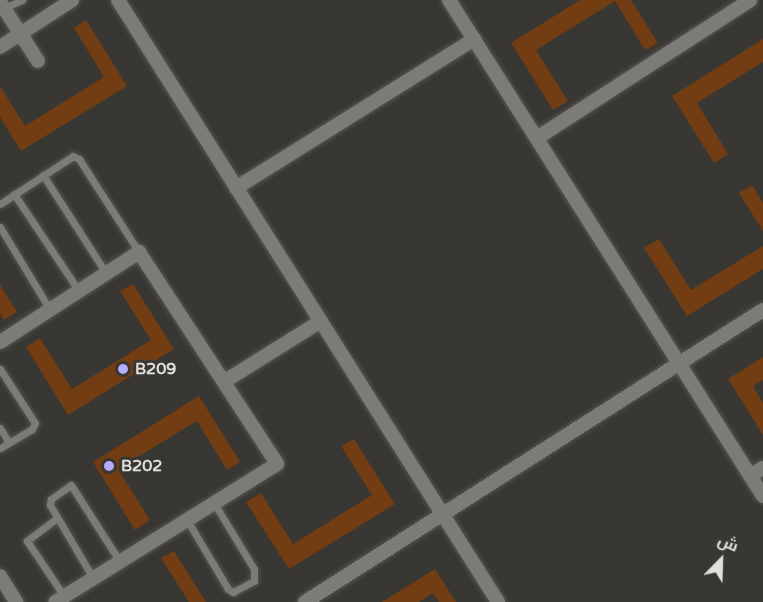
<!DOCTYPE html>
<html>
<head>
<meta charset="utf-8">
<style>
	body { margin:0 }
	#map { position:relative; width:763px; height:602px; overflow:hidden; background:#393733; font-family:"Varela Round",Cairo,sans-serif }
	div>[style] { position:absolute }
	.building>* { inset:0; background:#723d12 }
	.roads { filter:drop-shadow(0 0 2px #565451) drop-shadow(0 0 2px #565451) }
	.service>* { height:7px; margin:-3.5px; padding:0 3.5px; transform-origin:3.5px; border-radius:3.5px; background:#7d7b77 }
	.minor>* { height:14px; margin:-7px; padding:0 7px; transform-origin:7px; border-radius:7px; background:#7d7b77 }
	.dots>* { width:16px; height:16px; translate:-50% -50%; box-sizing:border-box; border:3px solid #393733; border-radius:50% }
	span { translate:-50% -50%; white-space:nowrap; text-align:center; line-height:1.15; -webkit-text-stroke:6px #393733; paint-order:stroke }
	.poi-label { font-size:16px; color:#e1e0dd; font-weight:700 }
	.left { translate:0 -50%; text-align:left }
	.north { position:absolute; left:691px; top:530px; width:60px; height:60px; -webkit-text-stroke:4px #393733; paint-order:stroke; rotate:23deg; font-size:16px; font-weight:700; line-height:24px; text-align:center; color:#e1e0dd }
	.north::after { content:''; display:block; margin:auto; width:21px; height:27px; background:#e1e0dd; clip-path:polygon(50% 0,100% 100%,50% 72%,0 100%) }
</style>
</head>
<body>
<div id="map">
	<div class="building">
		<i style="clip-path:polygon(580px 0,631px 0,658px 43px,645px 50px,615px 1px,536px 50px,568px 101px,553px 110px,511px 43px)"></i>
		<i style="clip-path:polygon(86px 20px,127px 86px,21px 151px,0 117px,0 86px,25px 126px,104px 77px,74px 28px)"></i>
		<i style="clip-path:polygon(763px 39px,763px 62px,697px 103px,728px 154px,714px 163px,672px 96px)"></i>
		<i style="clip-path:polygon(752px 185px,763px 203px,763px 231px,739px 193px)"></i>
		<i style="clip-path:polygon(659px 239px,691px 290px,763px 246px,763px 269px,687px 316px,644px 248px)"></i>
		<i style="clip-path:polygon(133px 284px,174px 349px,68px 415px,26px 347px,40px 338px,72px 389px,151px 340px,120px 291px)"></i>
		<i style="clip-path:polygon(0 285px,17px 312px,4px 320px,0 313px)"></i>
		<i style="clip-path:polygon(763px 357px,763px 380px,753px 386px,763px 403px,763px 435px,728px 379px)"></i>
		<i style="clip-path:polygon(199px 396px,240px 462px,227px 470px,197px 421px,118px 469px,150px 520px,135px 530px,93px 462px)"></i>
		<i style="clip-path:polygon(354px 439px,395px 504px,289px 569px,246px 502px,261px 493px,293px 544px,372px 495px,341px 446px)"></i>
		<i style="clip-path:polygon(174px 551px,206px 602px,189px 602px,161px 558px)"></i>
		<i style="clip-path:polygon(435px 569px,456px 602px,439px 602px,433px 593px,419px 602px,382px 602px)"></i>
	</div>
	<div class="roads">
		<div class="service">
			<i style="left:4px;top:8px;width:20px;rotate:-24deg"></i>
			<i style="left:43px;top:175px;width:117px;rotate:57.3deg"></i>
			<i style="left:14px;top:194px;width:117px;rotate:56.2deg"></i>
			<i style="left:0;top:204px;width:87px;rotate:-33.3deg"></i>
			<i style="left:73px;top:156px;width:7px;rotate:27deg"></i>
			<i style="left:79px;top:159px;width:111px;rotate:57.2deg"></i>
			<i style="left:0;top:227px;width:97px;rotate:58.9deg"></i>
			<i style="left:0;top:369px;width:64px;rotate:57.1deg"></i>
			<i style="left:35px;top:423px;width:7px;rotate:117deg"></i>
			<i style="left:32px;top:429px;width:37px;rotate:149deg"></i>
			<i style="left:0;top:428px;width:17px;rotate:59deg"></i>
			<i style="left:57px;top:518px;width:38px;rotate:143deg"></i>
			<i style="left:27px;top:541px;width:66px;rotate:56.1deg"></i>
			<i style="left:187px;top:520px;width:80px;rotate:59.3deg"></i>
			<i style="left:228px;top:589px;width:6px;rotate:31deg"></i>
			<i style="left:233px;top:592px;width:24px;rotate:-28deg"></i>
			<i style="left:254px;top:581px;width:12px;rotate:-90deg"></i>
			<i style="left:254px;top:569px;width:77px;rotate:-121.2deg"></i>
			<i style="left:93px;top:578px;width:85px;rotate:-120.5deg"></i>
			<i style="left:50px;top:505px;width:6px;rotate:-81deg"></i>
			<i style="left:51px;top:499px;width:24px;rotate:-35deg"></i>
			<i style="left:71px;top:485px;width:91px;rotate:57.5deg"></i>
		</div>
		<div class="minor">
			<i style="left:118px;top:0;width:712px;rotate:57.74deg"></i>
			<i style="left:449px;top:0;width:587px;rotate:57.66deg"></i>
			<i style="left:0;top:2px;width:70px;rotate:57.2deg"></i>
			<i style="left:0;top:47px;width:86px;rotate:-33.1deg"></i>
			<i style="left:537px;top:138px;width:254px;rotate:-32.9deg"></i>
			<i style="left:236px;top:188px;width:281px;rotate:-32deg"></i>
			<i style="left:0;top:342px;width:166px;rotate:-32.9deg"></i>
			<i style="left:139px;top:252px;width:253px;rotate:56.9deg"></i>
			<i style="left:277px;top:464px;width:261px;rotate:148.1deg"></i>
			<i style="left:225px;top:381px;width:113px;rotate:-32deg"></i>
			<i style="left:750px;top:476px;width:15px;rotate:-32deg"></i>
			<i style="left:0;top:576px;width:31px;rotate:58deg"></i>
			<i style="left:305px;top:602px;width:543px;rotate:-32.52deg"></i>
		</div>
	</div>
	<div class="dots">
		<i style="left:123px;top:369px;background:#b6acf8"></i>
		<i style="left:109px;top:466px;background:#b6acf8"></i>
	</div>
	<div class="poi-label">
		<span class="left" style="left:135px;top:369px">B209</span>
		<span class="left" style="left:121px;top:466px">B202</span>
	</div>
	<div class="north">ش</div>
</div>
</body>
</html>
